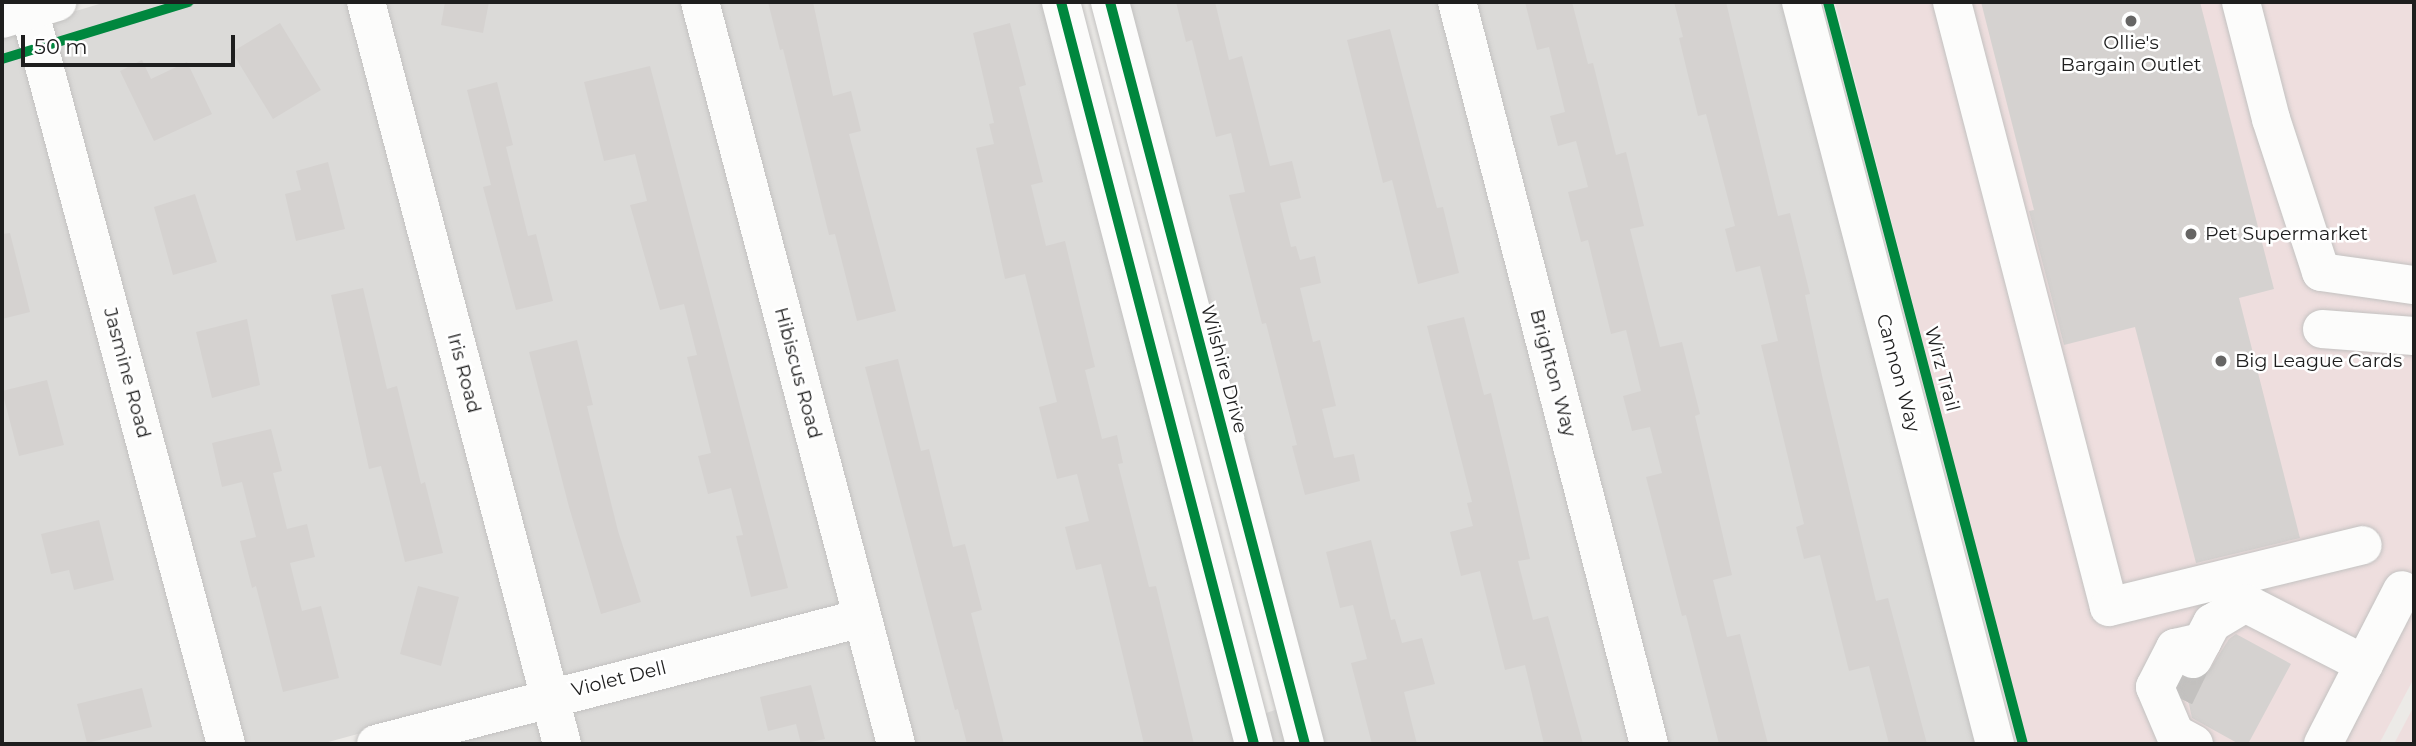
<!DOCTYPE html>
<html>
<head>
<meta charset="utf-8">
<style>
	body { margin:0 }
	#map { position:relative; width:2416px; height:746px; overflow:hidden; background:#eceae7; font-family:Montserrat,sans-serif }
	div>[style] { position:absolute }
	.residential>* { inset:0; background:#dbdad8 }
	.commercial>* { inset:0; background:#eedede }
	.building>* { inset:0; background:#d5d2d0 }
	.minor-tunnel>* { height:38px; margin-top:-19px; transform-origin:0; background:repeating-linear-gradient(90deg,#c3c1bf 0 38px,transparent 0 57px) }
	.roads { filter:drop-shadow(0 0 2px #c3c2c1) drop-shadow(0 0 2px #c3c2c1) }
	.minor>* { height:38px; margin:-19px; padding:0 19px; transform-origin:19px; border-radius:19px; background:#fcfcfb }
	.cycleway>* { height:10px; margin:-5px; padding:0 5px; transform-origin:5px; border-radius:5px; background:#00873e }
	.dots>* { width:19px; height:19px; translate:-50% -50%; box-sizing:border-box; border:4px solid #fff; border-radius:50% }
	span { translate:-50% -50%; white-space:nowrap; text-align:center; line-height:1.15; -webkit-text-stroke:5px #fff; paint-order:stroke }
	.poi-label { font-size:19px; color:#1e1e1e }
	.left { translate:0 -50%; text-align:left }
	.street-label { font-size:19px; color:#1e1e1e }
	.frame { position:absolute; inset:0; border:4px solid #1e1e1e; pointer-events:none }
	.scale { position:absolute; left:21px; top:35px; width:214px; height:32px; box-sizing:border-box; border:4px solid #1e1e1e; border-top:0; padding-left:9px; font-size:21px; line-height:24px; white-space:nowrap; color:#1e1e1e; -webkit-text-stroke:5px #fff; paint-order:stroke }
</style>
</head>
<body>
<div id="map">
	<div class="residential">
		<i style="clip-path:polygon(106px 2px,349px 2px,530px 687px,321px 744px,243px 744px,49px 19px)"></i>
		<i style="clip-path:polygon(383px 2px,683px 2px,842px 608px,562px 679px)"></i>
		<i style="clip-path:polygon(717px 2px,1044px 2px,1067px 103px,1237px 744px,913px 744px)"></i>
		<i style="clip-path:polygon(1128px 2px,1440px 2px,1632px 744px,1322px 744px)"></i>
		<i style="clip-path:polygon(1474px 2px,1784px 2px,1978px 744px,1666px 744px)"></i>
		<i style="clip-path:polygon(18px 29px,209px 744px,2px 744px,2px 34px)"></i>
		<i style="clip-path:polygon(850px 636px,879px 744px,579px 744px,569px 707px)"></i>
		<i style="clip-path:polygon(1278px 709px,1287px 744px,1271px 744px,1263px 714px)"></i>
		<i style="clip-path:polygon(537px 716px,545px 744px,432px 744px)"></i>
	</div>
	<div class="commercial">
		<i style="clip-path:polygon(1835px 2px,2414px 2px,2414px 678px,2379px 744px,2026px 744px)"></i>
		<i style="clip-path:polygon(2414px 706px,2414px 744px,2394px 744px)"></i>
	</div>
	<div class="building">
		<i style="clip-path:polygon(445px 2px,489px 2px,483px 33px,441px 25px)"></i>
		<i style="clip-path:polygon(768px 2px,813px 2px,833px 96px,851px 91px,861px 131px,849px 134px,896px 311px,857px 321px,835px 234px,829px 235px,783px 49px,780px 50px)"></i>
		<i style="clip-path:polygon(1176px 2px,1215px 2px,1229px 60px,1242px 56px,1270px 166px,1292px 161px,1301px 198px,1280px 203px,1291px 247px,1296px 246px,1300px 260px,1315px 256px,1321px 283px,1300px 288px,1313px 342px,1320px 340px,1336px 406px,1322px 409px,1334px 458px,1354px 454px,1360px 481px,1305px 495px,1292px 446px,1297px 445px,1266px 323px,1262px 324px,1229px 195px,1245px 192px,1231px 133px,1216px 137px,1192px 40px,1186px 42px)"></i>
		<i style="clip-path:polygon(1525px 2px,1572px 2px,1588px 64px,1593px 63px,1616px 155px,1626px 152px,1644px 226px,1630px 229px,1660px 347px,1682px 342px,1700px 414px,1695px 416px,1732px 575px,1713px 580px,1727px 637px,1740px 634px,1768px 744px,1719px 744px,1686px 615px,1682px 616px,1646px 477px,1662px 473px,1650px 427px,1632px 431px,1623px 396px,1641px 391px,1626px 330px,1611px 334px,1588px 240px,1581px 242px,1568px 192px,1588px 187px,1576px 141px,1558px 146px,1550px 116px,1565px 112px,1549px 47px,1537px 50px)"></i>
		<i style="clip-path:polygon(1674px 2px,1726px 2px,1778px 216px,1790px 213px,1810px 294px,1805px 295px,1823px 380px,1876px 601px,1888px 598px,1927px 744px,1889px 744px,1869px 666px,1849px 671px,1820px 555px,1804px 559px,1796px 527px,1804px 524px,1761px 345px,1778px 341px,1760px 266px,1736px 272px,1725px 229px,1735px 226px,1706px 114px,1698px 116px,1679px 38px,1683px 37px)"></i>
		<i style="clip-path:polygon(1981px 2px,2200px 2px,2274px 289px,2239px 298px,2300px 538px,2196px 563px,2135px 327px,2064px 345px,2029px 211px,2034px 210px)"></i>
		<i style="clip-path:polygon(280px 23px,321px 90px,273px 119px,232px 52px)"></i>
		<i style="clip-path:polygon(1010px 23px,1026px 85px,1019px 87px,1043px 182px,1031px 185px,1046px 246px,1065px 241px,1095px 367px,1085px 370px,1102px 439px,1117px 435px,1123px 463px,1118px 464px,1149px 587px,1156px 586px,1194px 744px,1144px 744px,1101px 564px,1076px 570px,1065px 527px,1089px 521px,1077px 474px,1057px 479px,1039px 407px,1057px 402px,1025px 274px,1005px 279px,976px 148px,994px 144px,989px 124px,994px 123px,973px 33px)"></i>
		<i style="clip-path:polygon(1390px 29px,1437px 208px,1443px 207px,1459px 273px,1418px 284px,1392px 180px,1383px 183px,1347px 40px)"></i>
		<i style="clip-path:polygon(142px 60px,151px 79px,187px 62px,212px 114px,154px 141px,120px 71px)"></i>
		<i style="clip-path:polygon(650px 66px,788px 588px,751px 597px,736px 536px,743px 535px,731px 488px,708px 494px,698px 456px,711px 453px,687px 357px,697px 355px,684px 304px,660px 310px,630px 205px,647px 201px,635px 154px,604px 161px,584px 82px)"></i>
		<i style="clip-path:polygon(497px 82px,513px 145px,506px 147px,528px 236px,536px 234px,553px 301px,516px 310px,483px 187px,491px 185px,467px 90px)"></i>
		<i style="clip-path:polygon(328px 162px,345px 229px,296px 241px,285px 194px,301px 190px,296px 171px)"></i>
		<i style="clip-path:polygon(195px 194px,217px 262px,173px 275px,154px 207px)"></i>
		<i style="clip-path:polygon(10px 233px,30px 312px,2px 319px,2px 234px)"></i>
		<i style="clip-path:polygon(363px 288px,387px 389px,397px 386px,421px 484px,425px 482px,443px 553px,405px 562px,381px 466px,369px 469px,331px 295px)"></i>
		<i style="clip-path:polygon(1464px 317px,1484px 395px,1491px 393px,1508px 464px,1530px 559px,1518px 561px,1533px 620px,1548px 616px,1583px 744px,1544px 744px,1525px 665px,1505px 670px,1480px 571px,1461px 576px,1450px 532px,1473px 526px,1467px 503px,1472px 502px,1427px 326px)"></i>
		<i style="clip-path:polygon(247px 319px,260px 385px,212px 398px,196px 332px)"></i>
		<i style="clip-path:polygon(577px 340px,593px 405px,587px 406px,618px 531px,641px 602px,601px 614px,569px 507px,529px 352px)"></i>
		<i style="clip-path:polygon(898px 359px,921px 451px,929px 449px,953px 547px,965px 544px,982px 610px,971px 613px,1004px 744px,967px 744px,958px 709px,955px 710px,865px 367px)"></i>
		<i style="clip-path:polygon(47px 380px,64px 445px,19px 456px,2px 391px)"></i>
		<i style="clip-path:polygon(271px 429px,282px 471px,273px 473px,287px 529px,307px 524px,315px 557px,290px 563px,302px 611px,321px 606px,339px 678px,283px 692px,256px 586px,252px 588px,240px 541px,256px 537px,242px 482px,222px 487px,212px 443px)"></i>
		<i style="clip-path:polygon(99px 520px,114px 580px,74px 590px,69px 570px,51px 574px,41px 534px)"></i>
		<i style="clip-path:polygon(1371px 540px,1391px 620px,1395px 619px,1402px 643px,1422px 638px,1435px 684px,1404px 692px,1417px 744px,1372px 744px,1351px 663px,1367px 659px,1353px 605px,1340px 608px,1326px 552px)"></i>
		<i style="clip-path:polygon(418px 586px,459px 597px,441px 666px,400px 654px)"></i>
		<i style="clip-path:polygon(2236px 634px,2291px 664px,2248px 744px,2239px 744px,2192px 718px,2189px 704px,2179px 688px,2184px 679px,2194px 681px,2205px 677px,2229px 639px)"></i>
		<i style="clip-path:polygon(811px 685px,825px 739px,801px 744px,796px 724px,768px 731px,760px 697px)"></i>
		<i style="clip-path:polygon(142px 688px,152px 727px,87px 743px,77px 704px)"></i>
	</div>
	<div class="minor-tunnel">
		<i style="left:2175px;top:696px;width:41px;rotate:-64.1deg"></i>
	</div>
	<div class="roads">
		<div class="minor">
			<i style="left:27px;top:2px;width:768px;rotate:74.99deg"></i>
			<i style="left:366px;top:2px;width:767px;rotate:75.2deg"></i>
			<i style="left:700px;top:2px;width:767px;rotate:75.2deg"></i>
			<i style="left:1061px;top:2px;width:767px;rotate:75.42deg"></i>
			<i style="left:1110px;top:2px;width:767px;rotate:75.28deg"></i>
			<i style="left:1457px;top:2px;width:766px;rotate:75.49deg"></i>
			<i style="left:1801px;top:2px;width:767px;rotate:75.35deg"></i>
			<i style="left:1952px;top:2px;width:625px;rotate:75.45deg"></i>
			<i style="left:2109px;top:607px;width:261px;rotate:-13.7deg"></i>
			<i style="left:2241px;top:2px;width:121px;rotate:75.6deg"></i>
			<i style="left:2271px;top:119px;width:161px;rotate:71.9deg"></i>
			<i style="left:2321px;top:272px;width:94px;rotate:8deg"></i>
			<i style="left:2px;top:19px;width:58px;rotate:-17.2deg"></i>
			<i style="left:2322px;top:329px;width:92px;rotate:4.4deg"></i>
			<i style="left:2193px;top:659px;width:41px;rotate:-62.2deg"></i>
			<i style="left:2212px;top:623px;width:39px;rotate:-31deg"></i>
			<i style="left:2245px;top:603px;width:134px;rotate:27.1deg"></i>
			<i style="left:376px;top:744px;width:502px;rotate:-14.53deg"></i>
			<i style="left:2194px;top:744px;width:21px;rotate:-152deg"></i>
			<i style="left:2175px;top:734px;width:51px;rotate:-113.1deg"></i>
			<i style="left:2155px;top:687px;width:44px;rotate:-62.9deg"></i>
			<i style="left:2175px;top:648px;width:28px;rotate:-13deg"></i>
			<i style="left:2323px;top:744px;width:173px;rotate:-62.8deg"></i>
		</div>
	</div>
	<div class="cycleway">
		<i style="left:1061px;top:2px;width:767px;rotate:75.42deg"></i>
		<i style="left:1110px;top:2px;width:767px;rotate:75.28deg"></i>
		<i style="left:1828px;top:2px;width:767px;rotate:75.28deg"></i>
		<i style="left:2px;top:59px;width:195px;rotate:-17deg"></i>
	</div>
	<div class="dots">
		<i style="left:2131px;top:21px;background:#666564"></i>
		<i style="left:2191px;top:234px;background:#666564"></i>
		<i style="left:2221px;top:361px;background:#666564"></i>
	</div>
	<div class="poi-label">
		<span style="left:2131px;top:54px">Ollie's<br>Bargain Outlet</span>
		<span class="left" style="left:2205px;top:234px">Pet Supermarket</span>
		<span class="left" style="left:2235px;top:361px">Big League Cards</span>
	</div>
	<div class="street-label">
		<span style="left:1224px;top:369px;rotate:75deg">Wilshire Drive</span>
		<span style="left:1942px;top:369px;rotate:75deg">Wirz Trail</span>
		<span style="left:127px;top:373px;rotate:75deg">Jasmine Road</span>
		<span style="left:464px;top:373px;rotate:75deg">Iris Road</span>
		<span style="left:798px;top:373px;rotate:75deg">Hibiscus Road</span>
		<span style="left:1553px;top:373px;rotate:75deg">Brighton Way</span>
		<span style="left:1898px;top:373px;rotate:75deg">Cannon Way</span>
		<span style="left:619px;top:679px;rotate:-14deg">Violet Dell</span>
	</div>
	<div class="frame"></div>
	<div class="scale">50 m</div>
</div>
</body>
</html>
